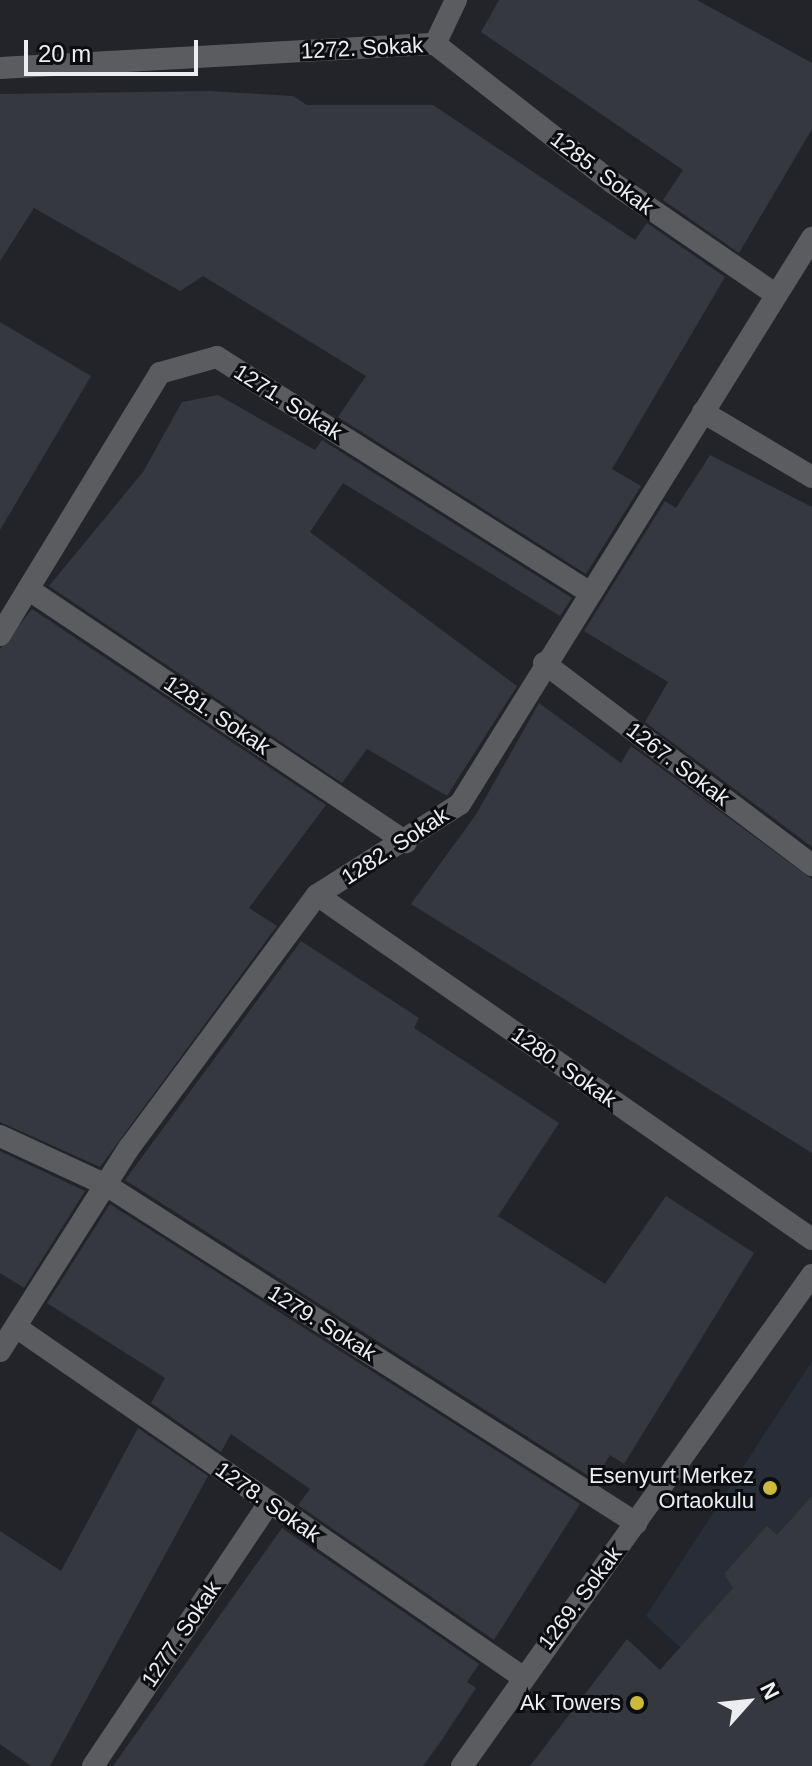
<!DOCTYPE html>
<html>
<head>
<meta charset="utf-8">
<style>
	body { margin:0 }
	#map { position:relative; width:812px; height:1766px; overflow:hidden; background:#222429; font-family:Helvetica,sans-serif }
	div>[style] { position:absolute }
	.built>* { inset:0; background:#282d38 }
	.building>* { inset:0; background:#35383e }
	.minor>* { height:22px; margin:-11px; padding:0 11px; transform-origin:11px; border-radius:11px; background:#5b5c5f }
	.dots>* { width:22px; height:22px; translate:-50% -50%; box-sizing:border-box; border:4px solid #0c0d10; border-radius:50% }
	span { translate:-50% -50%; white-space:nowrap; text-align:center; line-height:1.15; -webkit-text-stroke:6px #0c0d10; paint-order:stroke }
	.street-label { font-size:22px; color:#ebedf1 }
	.poi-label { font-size:22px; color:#ebedf1 }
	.right { translate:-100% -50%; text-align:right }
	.north { position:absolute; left:708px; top:1662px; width:80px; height:80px; -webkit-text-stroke:6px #0c0d10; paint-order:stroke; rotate:63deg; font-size:22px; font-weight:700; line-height:32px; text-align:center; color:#ebedf1 }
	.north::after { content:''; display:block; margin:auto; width:28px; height:36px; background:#ebedf1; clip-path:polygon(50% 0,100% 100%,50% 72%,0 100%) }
	.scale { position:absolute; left:24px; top:40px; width:174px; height:36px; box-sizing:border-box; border:4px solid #ebedf1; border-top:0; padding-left:10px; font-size:24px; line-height:28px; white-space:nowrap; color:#ebedf1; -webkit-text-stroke:6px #0c0d10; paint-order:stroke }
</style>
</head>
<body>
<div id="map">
	<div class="built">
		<i style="clip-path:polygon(812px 1361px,812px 1766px,809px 1766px,646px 1616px)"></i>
	</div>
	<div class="building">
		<i style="clip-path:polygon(499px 0,697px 0,812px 63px,812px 129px,739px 253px,663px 200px,683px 170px,481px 32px)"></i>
		<i style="clip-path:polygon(209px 91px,293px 96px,307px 105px,433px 105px,635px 240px,647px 223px,725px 277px,612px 469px,641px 486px,586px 574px,338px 417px,366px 376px,203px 276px,180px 291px,34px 208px,0 261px,0 94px)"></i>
		<i style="clip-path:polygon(0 322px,91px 376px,0 530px)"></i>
		<i style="clip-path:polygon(218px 395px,315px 450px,322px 440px,572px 598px,560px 616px,343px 483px,310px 532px,517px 686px,447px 796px,367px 749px,342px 783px,49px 586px,143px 472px,182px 402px)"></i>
		<i style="clip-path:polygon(710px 455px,812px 507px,812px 847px,645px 722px,668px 682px,584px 631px,665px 501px,676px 508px)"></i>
		<i style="clip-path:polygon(32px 609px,326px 805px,249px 908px,277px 926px,100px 1167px,0 1122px,0 649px)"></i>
		<i style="clip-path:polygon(539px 703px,621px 763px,631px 746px,812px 879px,812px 1153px,411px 904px,477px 813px)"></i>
		<i style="clip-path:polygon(301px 941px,419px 1018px,414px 1028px,559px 1123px,498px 1216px,605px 1284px,666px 1196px,754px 1253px,624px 1464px,610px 1455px,595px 1480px,125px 1180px)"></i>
		<i style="clip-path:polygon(0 1151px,85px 1191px,24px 1288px,0 1273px)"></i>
		<i style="clip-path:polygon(110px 1204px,580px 1504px,494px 1640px,298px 1505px,310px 1489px,231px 1434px,221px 1452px,151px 1403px,165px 1378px,47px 1303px)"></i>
		<i style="clip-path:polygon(138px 1428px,208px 1476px,50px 1766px,31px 1766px,0 1744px,0 1531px,61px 1571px)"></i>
		<i style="clip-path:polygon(812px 1496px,812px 1766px,530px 1766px,627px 1639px,660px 1670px,733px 1588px,724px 1574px,767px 1526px,777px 1535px)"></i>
		<i style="clip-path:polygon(282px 1528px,479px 1664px,467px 1682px,476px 1688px,439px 1744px,423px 1766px,113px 1766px)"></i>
	</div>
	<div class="minor">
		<i style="left:435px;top:44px;width:226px;rotate:38deg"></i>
		<i style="left:613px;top:183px;width:196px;rotate:34.4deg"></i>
		<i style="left:0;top:68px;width:436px;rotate:-3.2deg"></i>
		<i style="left:435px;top:44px;width:49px;rotate:-64.5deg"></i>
		<i style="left:703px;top:412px;width:127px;rotate:30.8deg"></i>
		<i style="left:28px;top:589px;width:455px;rotate:33.8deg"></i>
		<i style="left:0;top:635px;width:307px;rotate:-58.6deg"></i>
		<i style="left:160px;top:373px;width:59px;rotate:-15.7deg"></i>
		<i style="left:217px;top:357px;width:438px;rotate:32.3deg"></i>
		<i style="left:544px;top:663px;width:336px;rotate:37deg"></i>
		<i style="left:317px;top:895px;width:603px;rotate:34.8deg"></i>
		<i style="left:0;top:1136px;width:117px;rotate:24.8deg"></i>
		<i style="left:106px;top:1185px;width:629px;rotate:32.53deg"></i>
		<i style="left:16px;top:1327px;width:614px;rotate:34.65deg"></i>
		<i style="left:0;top:1351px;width:241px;rotate:-57.6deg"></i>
		<i style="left:129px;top:1148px;width:315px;rotate:-53.4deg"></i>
		<i style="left:317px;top:895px;width:169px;rotate:-32.5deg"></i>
		<i style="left:460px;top:804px;width:667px;rotate:-58.12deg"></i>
		<i style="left:93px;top:1766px;width:316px;rotate:-56.2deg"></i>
		<i style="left:462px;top:1766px;width:603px;rotate:-54.52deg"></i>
	</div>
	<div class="dots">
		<i style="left:770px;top:1488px;background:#cbba39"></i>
		<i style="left:637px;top:1703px;background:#cbba39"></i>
	</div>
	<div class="street-label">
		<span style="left:362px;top:48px;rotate:-3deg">1272. Sokak</span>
		<span style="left:602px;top:173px;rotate:37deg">1285. Sokak</span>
		<span style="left:288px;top:402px;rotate:32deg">1271. Sokak</span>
		<span style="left:217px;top:715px;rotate:34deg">1281. Sokak</span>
		<span style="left:678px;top:764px;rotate:37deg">1267. Sokak</span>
		<span style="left:395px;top:846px;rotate:-33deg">1282. Sokak</span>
		<span style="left:564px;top:1067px;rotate:35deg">1280. Sokak</span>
		<span style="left:322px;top:1323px;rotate:32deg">1279. Sokak</span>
		<span style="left:268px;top:1502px;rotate:35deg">1278. Sokak</span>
		<span style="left:580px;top:1598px;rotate:-53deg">1269. Sokak</span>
		<span style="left:181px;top:1634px;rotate:-56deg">1277. Sokak</span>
	</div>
	<div class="poi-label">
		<span class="right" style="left:754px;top:1488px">Esenyurt Merkez<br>Ortaokulu</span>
		<span class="right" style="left:621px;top:1703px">Ak Towers</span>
	</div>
	<div class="north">N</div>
	<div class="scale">20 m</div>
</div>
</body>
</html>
